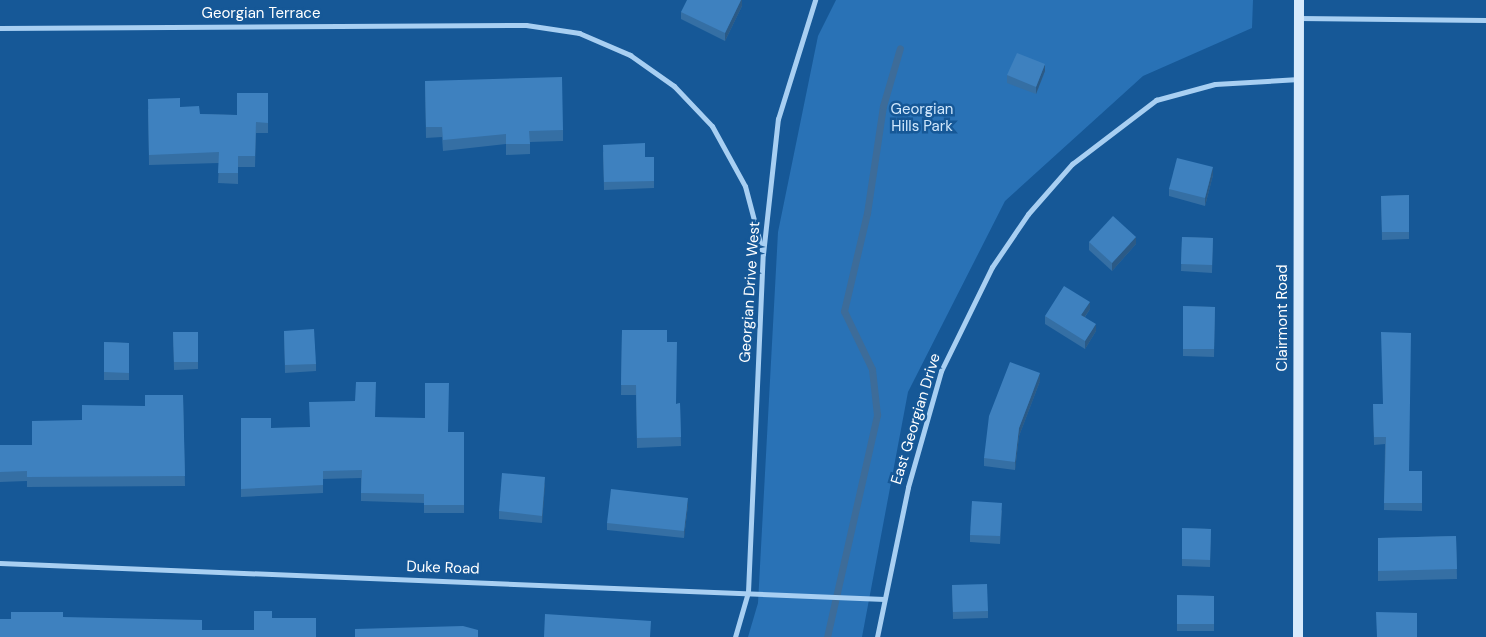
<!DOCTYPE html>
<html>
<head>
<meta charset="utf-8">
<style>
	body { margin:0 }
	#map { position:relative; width:1486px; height:637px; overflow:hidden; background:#165897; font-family:"DM Sans",sans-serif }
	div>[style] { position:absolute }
	.green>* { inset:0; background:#2972b6 }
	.stream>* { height:7px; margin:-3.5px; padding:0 3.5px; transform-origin:3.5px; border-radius:3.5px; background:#3d6c99 }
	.minor>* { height:5px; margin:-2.5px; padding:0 2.5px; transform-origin:2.5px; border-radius:2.5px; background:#a8cff2 }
	.secondary>* { height:10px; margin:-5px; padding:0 5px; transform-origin:5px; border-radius:5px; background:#d7eafc }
	.wall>* { inset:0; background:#356fa4 }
	.shaded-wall>* { inset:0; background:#2b5a86 }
	.building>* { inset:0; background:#3e81bf }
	span { translate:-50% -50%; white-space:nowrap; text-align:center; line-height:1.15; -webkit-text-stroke:5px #165897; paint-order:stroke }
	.street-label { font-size:15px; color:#fff }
	.park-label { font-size:15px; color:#d0e7fc }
</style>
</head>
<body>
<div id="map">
	<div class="green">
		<i style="clip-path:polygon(836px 0,1253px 0,1252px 28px,1143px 76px,1005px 201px,908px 392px,862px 637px,748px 637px,758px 603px,778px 232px,818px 36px)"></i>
	</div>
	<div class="stream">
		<i style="left:827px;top:637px;width:228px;rotate:-77.3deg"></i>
		<i style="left:877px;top:415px;width:46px;rotate:-96.2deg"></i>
		<i style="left:872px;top:369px;width:64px;rotate:-115.8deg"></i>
		<i style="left:844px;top:311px;width:101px;rotate:-76.8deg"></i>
		<i style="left:867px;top:213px;width:108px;rotate:-81.5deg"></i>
		<i style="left:883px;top:106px;width:60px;rotate:-73.7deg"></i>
	</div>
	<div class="minor">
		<i style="left:1299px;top:18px;width:187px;rotate:0.6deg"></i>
		<i style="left:0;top:28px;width:526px;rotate:-0.33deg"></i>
		<i style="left:526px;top:25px;width:54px;rotate:8.6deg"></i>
		<i style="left:579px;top:33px;width:56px;rotate:23.3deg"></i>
		<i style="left:630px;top:55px;width:54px;rotate:35.2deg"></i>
		<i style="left:674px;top:86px;width:55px;rotate:46.5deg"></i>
		<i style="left:712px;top:126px;width:68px;rotate:61.2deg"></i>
		<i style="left:745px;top:186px;width:70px;rotate:75.2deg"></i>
		<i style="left:0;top:563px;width:885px;rotate:2.33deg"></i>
		<i style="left:735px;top:637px;width:47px;rotate:-73.9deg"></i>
		<i style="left:748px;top:592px;width:338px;rotate:-87.5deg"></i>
		<i style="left:763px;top:254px;width:136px;rotate:-83.7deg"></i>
		<i style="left:778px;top:119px;width:125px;rotate:-72.7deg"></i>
		<i style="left:877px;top:637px;width:153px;rotate:-78.3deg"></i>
		<i style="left:908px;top:487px;width:121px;rotate:-74.1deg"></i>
		<i style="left:941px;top:371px;width:116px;rotate:-63.9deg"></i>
		<i style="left:992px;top:267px;width:64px;rotate:-55.8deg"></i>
		<i style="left:1028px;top:214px;width:67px;rotate:-48.7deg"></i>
		<i style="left:1072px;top:164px;width:106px;rotate:-37.3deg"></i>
		<i style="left:1156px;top:100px;width:61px;rotate:-15.2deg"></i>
		<i style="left:1215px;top:84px;width:84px;rotate:-3.4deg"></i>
	</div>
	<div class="secondary">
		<i style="left:1298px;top:637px;width:637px;rotate:-89.91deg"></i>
	</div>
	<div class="wall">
		<i style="clip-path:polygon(742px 0,742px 6px,725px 41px,681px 19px,681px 12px)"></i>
		<i style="clip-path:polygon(1045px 71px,1036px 94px,1007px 83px,1007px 75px)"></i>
		<i style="clip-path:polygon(425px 81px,563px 130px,563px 141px,530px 142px,530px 154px,506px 155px,506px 144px,443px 151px,442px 137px,426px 138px)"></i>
		<i style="clip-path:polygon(268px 93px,268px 133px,256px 133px,255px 167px,238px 167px,238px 184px,218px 183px,219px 163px,149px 165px,148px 109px,180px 107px,200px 114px,237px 115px)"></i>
		<i style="clip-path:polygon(603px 152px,645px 157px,654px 157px,654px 188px,604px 190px)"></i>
		<i style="clip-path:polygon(1213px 175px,1205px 206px,1169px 196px,1169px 189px)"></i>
		<i style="clip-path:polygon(1409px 195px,1409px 239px,1382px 240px,1381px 196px)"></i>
		<i style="clip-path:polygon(1182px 237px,1213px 238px,1212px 273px,1181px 271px)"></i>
		<i style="clip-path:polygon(1089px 242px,1136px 244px,1112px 271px,1089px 250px)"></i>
		<i style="clip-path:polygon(1183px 306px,1215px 307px,1214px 357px,1183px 356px)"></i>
		<i style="clip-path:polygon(1090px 309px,1085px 317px,1096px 331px,1085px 349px,1045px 324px,1045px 316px)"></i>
		<i style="clip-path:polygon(622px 330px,676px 404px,680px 403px,681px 446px,637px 448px,636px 395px,621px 395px)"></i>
		<i style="clip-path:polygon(284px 331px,316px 364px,316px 371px,285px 373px)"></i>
		<i style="clip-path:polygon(173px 332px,198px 332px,198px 369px,174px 370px)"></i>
		<i style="clip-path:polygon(104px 342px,129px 343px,129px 380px,104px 380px)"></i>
		<i style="clip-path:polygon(1040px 381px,1019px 436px,1015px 470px,984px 466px,984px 458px)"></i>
		<i style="clip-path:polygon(183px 395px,185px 486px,27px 487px,27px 481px,0 482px,0 445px,32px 445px,82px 420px,145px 406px)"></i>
		<i style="clip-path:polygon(1373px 404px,1409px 471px,1422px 471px,1422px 511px,1384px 510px,1385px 444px,1374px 445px)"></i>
		<i style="clip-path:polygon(375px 417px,448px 432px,464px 432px,464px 513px,424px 513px,424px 503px,361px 501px,361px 478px,323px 479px,323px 493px,241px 497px,241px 418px,271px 428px,310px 427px)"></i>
		<i style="clip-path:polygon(545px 484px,542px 523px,499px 519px,499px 511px)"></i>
		<i style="clip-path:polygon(688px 505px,684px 538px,607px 530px,607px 523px)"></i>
		<i style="clip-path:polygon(1002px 510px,1000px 544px,970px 542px,970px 535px)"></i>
		<i style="clip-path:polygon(1182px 528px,1211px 529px,1210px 567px,1182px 566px)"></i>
		<i style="clip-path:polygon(1456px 536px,1457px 579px,1378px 581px,1378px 538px)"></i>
		<i style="clip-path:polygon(952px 585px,988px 611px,988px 618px,953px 619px)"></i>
		<i style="clip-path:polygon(1177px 595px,1214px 596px,1214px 631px,1177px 631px)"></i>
	</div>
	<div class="shaded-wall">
		<i style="clip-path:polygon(741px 0,742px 0,742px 6px,725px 41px,725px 33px)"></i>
		<i style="clip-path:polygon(1045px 64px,1045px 71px,1036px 94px,1036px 87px)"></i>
		<i style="clip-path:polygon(1213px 167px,1213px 175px,1205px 206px,1205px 198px)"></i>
		<i style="clip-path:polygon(1136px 237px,1136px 244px,1112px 271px,1112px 263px)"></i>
		<i style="clip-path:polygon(1090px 302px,1090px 309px,1081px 322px,1081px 315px)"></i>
		<i style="clip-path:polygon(1096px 324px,1096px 331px,1085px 349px,1085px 341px)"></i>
		<i style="clip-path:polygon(1040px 373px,1040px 381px,1019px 436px,1015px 470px,1015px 462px,1019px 428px)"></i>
		<i style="clip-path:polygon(545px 477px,545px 484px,542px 523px,542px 516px)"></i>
		<i style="clip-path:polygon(688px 498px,688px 505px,684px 538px,684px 531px)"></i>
	</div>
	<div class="building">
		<i style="clip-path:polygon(687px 0,741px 0,725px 33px,681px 12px)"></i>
		<i style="clip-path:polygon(1017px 53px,1045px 64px,1036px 87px,1007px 75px)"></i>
		<i style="clip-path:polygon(562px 77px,563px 130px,529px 131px,530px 144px,506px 144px,506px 134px,443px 140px,442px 127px,426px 127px,425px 81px)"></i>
		<i style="clip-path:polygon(237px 93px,268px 93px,268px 123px,256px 122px,255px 156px,238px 156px,238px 173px,218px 173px,219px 152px,149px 155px,148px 99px,180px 98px,180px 107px,199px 106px,200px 114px,237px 115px)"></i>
		<i style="clip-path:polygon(645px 143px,645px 157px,654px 157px,654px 181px,604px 182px,603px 145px)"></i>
		<i style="clip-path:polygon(1177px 158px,1213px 167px,1205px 198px,1169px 189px)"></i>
		<i style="clip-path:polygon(1409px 195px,1409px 232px,1382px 232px,1381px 196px)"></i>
		<i style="clip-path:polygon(1113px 216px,1136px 237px,1112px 263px,1089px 242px)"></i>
		<i style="clip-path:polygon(1182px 237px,1213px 238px,1212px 265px,1181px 264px)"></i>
		<i style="clip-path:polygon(1064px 286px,1090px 302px,1081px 315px,1096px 324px,1085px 341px,1045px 316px)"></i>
		<i style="clip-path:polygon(1183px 306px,1215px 307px,1214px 349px,1183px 349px)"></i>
		<i style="clip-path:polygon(314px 329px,316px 364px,285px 365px,284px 331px)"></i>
		<i style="clip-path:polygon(622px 330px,667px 330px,667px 342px,677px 342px,676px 404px,680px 403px,681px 437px,637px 438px,636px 385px,621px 385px)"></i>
		<i style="clip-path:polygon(173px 332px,198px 332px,198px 362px,174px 362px)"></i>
		<i style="clip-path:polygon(1381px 332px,1411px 333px,1409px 471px,1422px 471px,1422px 503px,1384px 503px,1386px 437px,1374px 437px,1373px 404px,1383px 404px)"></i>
		<i style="clip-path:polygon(104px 342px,129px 343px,129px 373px,104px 372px)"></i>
		<i style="clip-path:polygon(1010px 362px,1040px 373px,1019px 428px,1015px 462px,984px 458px,989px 416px)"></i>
		<i style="clip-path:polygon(356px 382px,376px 382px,375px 417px,425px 418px,425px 383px,449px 383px,448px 432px,464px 432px,464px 505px,424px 505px,424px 494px,361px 493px,362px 470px,323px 471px,323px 485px,241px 489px,241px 418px,271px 418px,271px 428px,310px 427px,309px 402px,355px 401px)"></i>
		<i style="clip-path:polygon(145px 395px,183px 395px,185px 476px,27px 477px,27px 471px,0 472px,0 445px,32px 445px,32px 421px,82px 420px,82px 405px,145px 406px)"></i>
		<i style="clip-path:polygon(502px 473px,545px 477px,542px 516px,499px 511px)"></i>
		<i style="clip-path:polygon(611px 489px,688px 498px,684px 531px,607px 523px)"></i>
		<i style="clip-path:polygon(972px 501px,1002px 503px,1000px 536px,970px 535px)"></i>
		<i style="clip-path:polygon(1182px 528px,1211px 529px,1210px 560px,1182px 559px)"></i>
		<i style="clip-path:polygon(1456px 536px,1457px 569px,1378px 571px,1378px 538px)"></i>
		<i style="clip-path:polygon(987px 584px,988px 611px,953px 612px,952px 585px)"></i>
		<i style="clip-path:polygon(1177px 595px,1214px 596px,1214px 624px,1177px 624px)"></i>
		<i style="clip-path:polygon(254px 611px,272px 611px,272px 618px,316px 618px,316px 637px,0 637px,0 619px,11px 619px,11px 612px,63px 612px,63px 617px,202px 620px,202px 630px,254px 630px)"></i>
		<i style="clip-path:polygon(1376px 612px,1417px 613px,1417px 637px,1377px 637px)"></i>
		<i style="clip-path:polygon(545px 614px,651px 621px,650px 637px,544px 637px)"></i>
		<i style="clip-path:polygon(463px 626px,478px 630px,478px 637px,355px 637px,355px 629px)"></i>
	</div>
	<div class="street-label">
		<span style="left:261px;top:14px">Georgian Terrace</span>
		<span style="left:750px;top:292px;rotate:-86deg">Georgian Drive West</span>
		<span style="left:1283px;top:318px;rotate:-90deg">Clairmont Road</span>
		<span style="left:916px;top:419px;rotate:-73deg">East Georgian Drive</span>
		<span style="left:443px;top:568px;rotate:2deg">Duke Road</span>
	</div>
	<div class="park-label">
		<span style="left:922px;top:118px">Georgian<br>Hills Park</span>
	</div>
</div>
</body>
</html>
